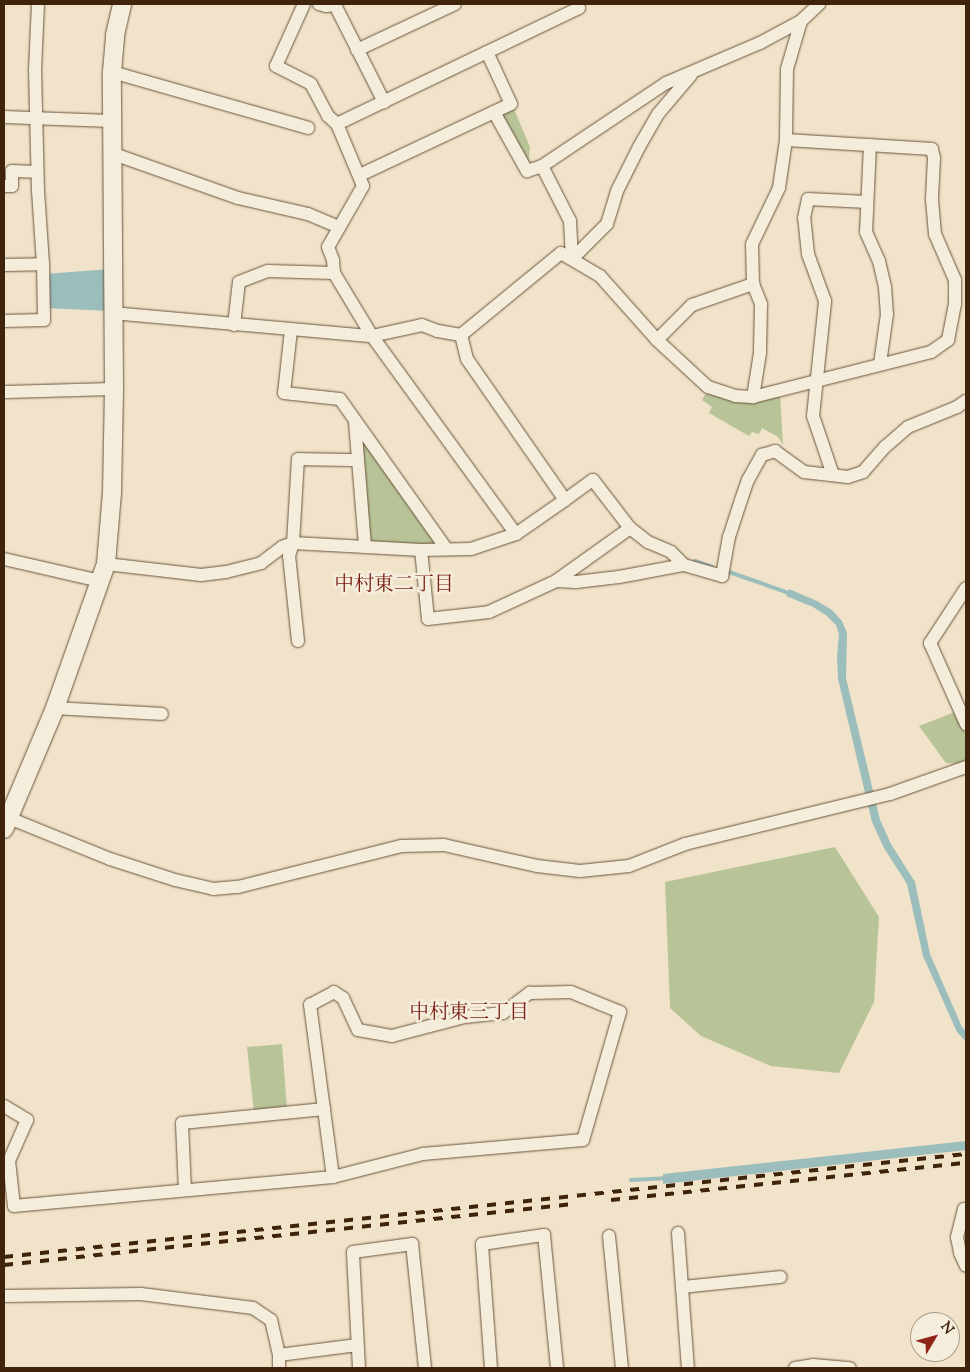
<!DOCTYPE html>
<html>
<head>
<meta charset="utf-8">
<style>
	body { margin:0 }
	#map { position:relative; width:970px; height:1372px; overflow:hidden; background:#f0e3c9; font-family:"Sorts Mill Goudy","Noto Serif JP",serif }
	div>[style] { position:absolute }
	.green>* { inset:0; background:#b8c498 }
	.water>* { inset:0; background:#9bbdbc }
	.stream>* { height:4px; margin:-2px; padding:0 2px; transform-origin:2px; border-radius:2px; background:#9bbdbc }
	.roads { filter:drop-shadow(0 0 1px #6b533a) drop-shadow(0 0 1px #6b533a) }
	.street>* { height:12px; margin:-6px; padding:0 6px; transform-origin:6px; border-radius:6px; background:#f5eddc }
	.secondary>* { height:18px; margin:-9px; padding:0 9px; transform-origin:9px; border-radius:9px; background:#f5eddc }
	.rail>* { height:4px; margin-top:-2px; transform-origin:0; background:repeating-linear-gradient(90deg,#3f230b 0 9px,transparent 0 18px) }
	span { translate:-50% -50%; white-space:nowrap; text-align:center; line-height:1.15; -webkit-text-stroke:5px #f5eddc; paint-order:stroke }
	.neighbourhood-label { font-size:20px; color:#7a1f14 }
	.frame { position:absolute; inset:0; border:5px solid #3f230b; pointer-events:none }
	.north { position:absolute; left:910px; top:1312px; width:50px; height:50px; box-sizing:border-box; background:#f5eddc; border:1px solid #ac9c88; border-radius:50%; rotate:53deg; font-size:14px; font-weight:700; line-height:20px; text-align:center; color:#3f230b }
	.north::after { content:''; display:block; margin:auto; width:18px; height:22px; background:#8f2418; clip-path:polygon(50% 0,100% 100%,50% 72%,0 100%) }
</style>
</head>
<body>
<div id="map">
	<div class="green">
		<i style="clip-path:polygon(513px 107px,530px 147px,528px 167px,498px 113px)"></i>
		<i style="clip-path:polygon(707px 391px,780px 394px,783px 445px,778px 437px,762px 428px,759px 434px,752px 432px,749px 436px,709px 413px,712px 407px,702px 400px)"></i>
		<i style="clip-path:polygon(357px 428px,442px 546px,368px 544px)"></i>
		<i style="clip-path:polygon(955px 712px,966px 734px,966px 762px,958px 764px,946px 763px,919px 726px)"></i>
		<i style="clip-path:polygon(835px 847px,879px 917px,874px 1002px,839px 1073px,771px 1066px,701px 1036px,670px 1008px,665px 882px)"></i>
		<i style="clip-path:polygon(282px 1044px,287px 1109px,254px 1113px,247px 1047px)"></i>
	</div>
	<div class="water">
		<i style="clip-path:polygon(110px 269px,109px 311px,46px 308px,45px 274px)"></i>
		<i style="clip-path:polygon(789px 589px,817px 601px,832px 610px,842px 621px,847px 633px,846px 678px,880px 820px,891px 844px,915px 882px,930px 954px,962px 1027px,966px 1031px,966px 1042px,957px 1032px,923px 956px,907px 884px,884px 848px,872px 822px,838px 679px,837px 657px,839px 634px,836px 625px,827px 616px,813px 607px,786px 596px)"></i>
		<i style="clip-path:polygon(966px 1141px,966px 1150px,663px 1184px,663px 1174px)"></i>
	</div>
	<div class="stream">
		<i style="left:695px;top:561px;width:18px;rotate:19deg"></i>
		<i style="left:726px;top:571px;width:70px;rotate:19.2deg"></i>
		<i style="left:631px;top:1180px;width:35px;rotate:-3deg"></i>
	</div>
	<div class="roads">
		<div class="street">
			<i style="left:304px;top:4px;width:68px;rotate:114.3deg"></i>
			<i style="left:276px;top:66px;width:39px;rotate:27deg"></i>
			<i style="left:311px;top:84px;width:36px;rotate:62deg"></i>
			<i style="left:328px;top:116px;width:12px;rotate:42deg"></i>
			<i style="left:337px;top:124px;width:67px;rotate:67.2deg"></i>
			<i style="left:363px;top:186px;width:70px;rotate:119.8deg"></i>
			<i style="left:328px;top:247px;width:14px;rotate:69deg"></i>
			<i style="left:333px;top:260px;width:13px;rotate:86deg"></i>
			<i style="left:334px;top:273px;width:74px;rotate:58.9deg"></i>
			<i style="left:372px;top:336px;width:245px;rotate:54deg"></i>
			<i style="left:319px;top:4px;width:7px;rotate:16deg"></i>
			<i style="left:326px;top:6px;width:9px;rotate:-6deg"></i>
			<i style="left:335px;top:5px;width:109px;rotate:63.2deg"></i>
			<i style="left:357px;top:50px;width:108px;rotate:-25.1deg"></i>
			<i style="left:487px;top:52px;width:57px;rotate:65.2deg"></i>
			<i style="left:511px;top:104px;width:19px;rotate:155deg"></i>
			<i style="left:494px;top:112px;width:68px;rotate:60.8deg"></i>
			<i style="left:527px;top:171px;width:16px;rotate:-18deg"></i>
			<i style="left:542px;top:166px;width:62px;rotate:63deg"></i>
			<i style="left:570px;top:221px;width:38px;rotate:87deg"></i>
			<i style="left:112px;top:72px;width:204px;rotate:15.9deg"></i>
			<i style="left:4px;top:117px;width:107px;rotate:2.1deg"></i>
			<i style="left:337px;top:124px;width:268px;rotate:-25.6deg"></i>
			<i style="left:579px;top:8px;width:4px;rotate:-117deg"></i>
			<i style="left:786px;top:140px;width:71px;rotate:-89.2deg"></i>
			<i style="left:787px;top:69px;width:50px;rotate:-73.7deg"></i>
			<i style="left:870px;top:145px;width:87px;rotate:92.6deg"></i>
			<i style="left:866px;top:232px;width:32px;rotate:66deg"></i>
			<i style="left:879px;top:261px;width:27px;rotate:77deg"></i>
			<i style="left:885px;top:287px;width:27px;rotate:86deg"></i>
			<i style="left:887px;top:314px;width:50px;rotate:98deg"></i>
			<i style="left:111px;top:153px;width:135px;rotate:19.5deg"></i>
			<i style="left:238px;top:198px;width:72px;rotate:12.9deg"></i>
			<i style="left:308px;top:214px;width:34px;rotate:23deg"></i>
			<i style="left:542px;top:166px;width:149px;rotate:-33.8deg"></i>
			<i style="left:666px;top:83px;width:102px;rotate:-23.1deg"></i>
			<i style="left:760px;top:43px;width:47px;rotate:-28.2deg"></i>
			<i style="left:801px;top:21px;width:25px;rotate:-43deg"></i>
			<i style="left:360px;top:175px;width:148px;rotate:-25.2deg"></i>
			<i style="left:4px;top:186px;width:8px"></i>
			<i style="left:12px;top:186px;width:15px;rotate:-90deg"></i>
			<i style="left:12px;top:171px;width:25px;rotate:2deg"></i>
			<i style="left:572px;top:259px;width:49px;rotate:-45deg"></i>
			<i style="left:607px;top:224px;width:34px;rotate:-73deg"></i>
			<i style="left:617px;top:191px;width:49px;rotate:-63.4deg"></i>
			<i style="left:639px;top:147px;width:38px;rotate:-60deg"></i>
			<i style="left:658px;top:114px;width:51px;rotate:-49.8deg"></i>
			<i style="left:4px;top:265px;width:39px;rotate:-1deg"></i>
			<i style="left:43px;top:264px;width:73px;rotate:-93.9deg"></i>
			<i style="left:38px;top:191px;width:121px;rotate:-91.4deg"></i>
			<i style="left:35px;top:70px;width:66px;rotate:-87.4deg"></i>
			<i style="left:112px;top:313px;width:261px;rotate:5.1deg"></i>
			<i style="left:372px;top:336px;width:51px;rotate:-12.4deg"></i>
			<i style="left:422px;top:325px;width:17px;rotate:21deg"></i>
			<i style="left:438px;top:331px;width:23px;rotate:10deg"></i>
			<i style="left:461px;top:335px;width:129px;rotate:-39.4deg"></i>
			<i style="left:561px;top:253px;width:45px;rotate:30.5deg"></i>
			<i style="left:600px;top:276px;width:86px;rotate:48.3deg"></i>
			<i style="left:657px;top:340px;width:69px;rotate:42.7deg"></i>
			<i style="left:708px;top:387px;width:28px;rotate:18deg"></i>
			<i style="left:735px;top:396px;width:18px;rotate:3deg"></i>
			<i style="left:753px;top:397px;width:184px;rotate:-14.2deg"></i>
			<i style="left:931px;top:352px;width:21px;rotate:-35deg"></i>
			<i style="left:948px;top:340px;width:37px;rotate:-79deg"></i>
			<i style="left:955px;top:304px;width:24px;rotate:-90deg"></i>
			<i style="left:955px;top:280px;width:50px;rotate:-113.5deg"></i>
			<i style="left:935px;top:234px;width:36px;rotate:-95deg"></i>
			<i style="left:932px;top:198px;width:40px;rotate:-87.1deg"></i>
			<i style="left:934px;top:158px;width:9px;rotate:-103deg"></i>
			<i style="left:932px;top:149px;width:146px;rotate:-176.5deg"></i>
			<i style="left:786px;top:140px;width:49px;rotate:98.3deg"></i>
			<i style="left:779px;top:188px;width:62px;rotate:115.7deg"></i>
			<i style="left:752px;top:244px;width:40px;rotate:88.6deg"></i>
			<i style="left:753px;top:284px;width:22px;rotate:68deg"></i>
			<i style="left:761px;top:304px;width:49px;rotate:91.2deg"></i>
			<i style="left:760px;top:353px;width:45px;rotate:99deg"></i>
			<i style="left:4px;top:321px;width:40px;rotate:-1.4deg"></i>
			<i style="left:44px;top:320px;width:56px;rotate:-91deg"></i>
			<i style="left:234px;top:325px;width:43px;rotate:-83.4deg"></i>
			<i style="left:239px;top:282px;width:31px;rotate:-21deg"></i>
			<i style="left:268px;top:271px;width:66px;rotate:1.7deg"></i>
			<i style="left:291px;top:330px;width:63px;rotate:96.3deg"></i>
			<i style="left:284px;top:393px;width:56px;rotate:6.1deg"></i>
			<i style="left:340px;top:399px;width:183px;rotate:54.6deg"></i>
			<i style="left:657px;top:340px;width:49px;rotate:-45deg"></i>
			<i style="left:692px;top:305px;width:65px;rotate:-19deg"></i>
			<i style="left:4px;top:392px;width:110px;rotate:-1.6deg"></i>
			<i style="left:355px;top:422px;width:125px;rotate:85.4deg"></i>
			<i style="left:833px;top:475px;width:62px;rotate:-108.7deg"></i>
			<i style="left:813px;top:416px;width:116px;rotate:-84deg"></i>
			<i style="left:825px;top:301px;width:50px;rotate:-109.9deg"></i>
			<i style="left:808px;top:254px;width:36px;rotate:-96deg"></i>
			<i style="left:804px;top:218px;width:19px;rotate:-78deg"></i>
			<i style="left:808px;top:199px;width:59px;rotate:2.9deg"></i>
			<i style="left:565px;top:500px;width:34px;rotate:-36deg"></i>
			<i style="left:593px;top:480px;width:61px;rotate:52.4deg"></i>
			<i style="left:630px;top:528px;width:23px;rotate:38deg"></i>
			<i style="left:648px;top:542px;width:25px;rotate:23deg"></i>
			<i style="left:671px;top:552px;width:18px;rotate:45deg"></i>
			<i style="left:684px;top:565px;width:40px;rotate:16deg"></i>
			<i style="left:722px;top:576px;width:40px;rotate:-80deg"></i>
			<i style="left:729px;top:537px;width:39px;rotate:-72deg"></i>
			<i style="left:741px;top:500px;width:21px;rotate:-71deg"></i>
			<i style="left:748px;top:480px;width:29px;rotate:-61deg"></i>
			<i style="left:762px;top:455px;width:14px;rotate:-17deg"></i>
			<i style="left:775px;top:451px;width:36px;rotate:36deg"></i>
			<i style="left:804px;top:472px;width:44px;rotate:6.5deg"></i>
			<i style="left:848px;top:477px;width:16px;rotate:-18deg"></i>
			<i style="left:863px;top:472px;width:33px;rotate:-49deg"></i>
			<i style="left:885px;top:447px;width:30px;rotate:-41deg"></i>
			<i style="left:908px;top:427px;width:53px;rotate:-22.2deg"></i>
			<i style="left:957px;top:407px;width:11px;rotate:-34deg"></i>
			<i style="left:421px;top:550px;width:69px;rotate:84.2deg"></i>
			<i style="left:428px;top:619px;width:61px;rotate:-6.5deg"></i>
			<i style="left:489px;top:612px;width:74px;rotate:-24.8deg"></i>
			<i style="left:556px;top:581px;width:91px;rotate:-35.6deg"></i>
			<i style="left:4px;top:559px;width:98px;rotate:12.9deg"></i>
			<i style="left:106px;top:564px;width:96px;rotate:6.6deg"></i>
			<i style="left:201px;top:575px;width:25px;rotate:-7deg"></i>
			<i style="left:226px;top:572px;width:36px;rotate:-14deg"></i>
			<i style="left:261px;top:563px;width:26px;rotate:-37deg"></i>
			<i style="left:282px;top:547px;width:12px;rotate:-20deg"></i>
			<i style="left:293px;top:543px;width:128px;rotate:3.1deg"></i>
			<i style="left:421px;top:550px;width:50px;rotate:-1.1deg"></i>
			<i style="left:471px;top:549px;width:47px;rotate:-18.4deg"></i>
			<i style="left:516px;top:534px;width:60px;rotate:-34.8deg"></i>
			<i style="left:565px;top:500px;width:172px;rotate:-124.8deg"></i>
			<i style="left:467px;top:359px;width:25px;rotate:-104deg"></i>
			<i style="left:556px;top:581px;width:20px;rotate:3deg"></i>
			<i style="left:576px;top:582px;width:43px;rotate:-6.6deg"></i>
			<i style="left:619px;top:577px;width:66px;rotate:-10.5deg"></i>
			<i style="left:966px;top:588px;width:66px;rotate:123.2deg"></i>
			<i style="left:930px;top:643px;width:89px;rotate:66deg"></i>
			<i style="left:298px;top:641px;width:85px;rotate:-96deg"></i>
			<i style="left:289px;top:556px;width:14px;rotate:-73deg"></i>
			<i style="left:293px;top:543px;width:84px;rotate:-86.6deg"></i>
			<i style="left:298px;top:459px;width:60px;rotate:1deg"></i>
			<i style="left:55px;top:708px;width:107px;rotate:3.2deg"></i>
			<i style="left:9px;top:818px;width:109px;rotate:22.1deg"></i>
			<i style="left:110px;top:859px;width:68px;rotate:17.9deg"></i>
			<i style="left:175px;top:880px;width:39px;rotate:13deg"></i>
			<i style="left:213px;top:889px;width:25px;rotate:-5deg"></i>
			<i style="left:238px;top:887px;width:168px;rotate:-14.1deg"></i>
			<i style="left:401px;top:846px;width:43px;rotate:-1.3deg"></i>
			<i style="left:444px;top:845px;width:95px;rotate:12.7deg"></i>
			<i style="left:537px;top:866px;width:43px;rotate:6.6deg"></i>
			<i style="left:580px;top:871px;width:49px;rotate:-5.8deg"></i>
			<i style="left:629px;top:866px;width:60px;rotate:-21.4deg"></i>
			<i style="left:685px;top:844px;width:211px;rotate:-13.7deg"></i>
			<i style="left:890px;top:794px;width:81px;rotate:-19.6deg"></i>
			<i style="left:334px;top:992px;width:11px;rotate:34deg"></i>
			<i style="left:343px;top:998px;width:35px;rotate:65deg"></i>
			<i style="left:358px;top:1030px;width:35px;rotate:10deg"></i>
			<i style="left:392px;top:1036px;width:74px;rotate:-14.8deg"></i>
			<i style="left:464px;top:1017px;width:39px;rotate:-6deg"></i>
			<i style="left:503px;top:1013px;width:34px;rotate:-37deg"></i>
			<i style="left:530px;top:993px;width:41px;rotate:-1.4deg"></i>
			<i style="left:571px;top:992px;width:53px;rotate:22.2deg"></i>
			<i style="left:620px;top:1012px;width:133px;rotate:106.1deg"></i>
			<i style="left:583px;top:1140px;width:161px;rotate:175deg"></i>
			<i style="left:423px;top:1154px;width:93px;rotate:165.7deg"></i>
			<i style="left:333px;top:1177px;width:174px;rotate:-97.6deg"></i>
			<i style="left:310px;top:1005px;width:27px;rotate:-28deg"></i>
			<i style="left:4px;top:1106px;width:27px;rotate:31deg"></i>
			<i style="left:27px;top:1120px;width:45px;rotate:113.7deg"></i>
			<i style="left:9px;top:1161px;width:45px;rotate:83.7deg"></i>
			<i style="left:14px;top:1206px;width:320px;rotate:-5.2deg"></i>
			<i style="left:185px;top:1190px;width:67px;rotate:-92.6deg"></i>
			<i style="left:182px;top:1123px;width:143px;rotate:-5.6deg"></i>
			<i style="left:966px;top:1210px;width:2px;rotate:-153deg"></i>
			<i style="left:964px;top:1209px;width:29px;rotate:104deg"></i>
			<i style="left:957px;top:1237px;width:16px;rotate:79deg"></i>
			<i style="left:960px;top:1253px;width:14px;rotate:65deg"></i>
			<i style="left:678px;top:1233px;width:135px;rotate:85.8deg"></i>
			<i style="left:609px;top:1236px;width:133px;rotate:84.4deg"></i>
			<i style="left:682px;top:1287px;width:99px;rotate:-5.8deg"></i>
			<i style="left:4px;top:1296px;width:137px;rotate:-0.8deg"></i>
			<i style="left:141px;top:1294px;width:113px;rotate:7.1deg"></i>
			<i style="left:253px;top:1308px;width:22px;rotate:34deg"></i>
			<i style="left:271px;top:1320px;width:36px;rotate:77deg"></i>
			<i style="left:279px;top:1368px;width:13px;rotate:-90deg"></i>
			<i style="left:279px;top:1355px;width:79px;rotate:-7.3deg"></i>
			<i style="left:359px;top:1368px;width:116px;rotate:-93deg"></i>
			<i style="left:353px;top:1252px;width:60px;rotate:-7.7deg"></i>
			<i style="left:412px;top:1244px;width:125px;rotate:84deg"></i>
			<i style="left:491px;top:1368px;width:124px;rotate:-94.2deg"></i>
			<i style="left:482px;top:1244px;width:63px;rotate:-8.3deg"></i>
			<i style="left:544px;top:1235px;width:134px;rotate:84.4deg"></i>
			<i style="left:795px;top:1368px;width:18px;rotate:-9deg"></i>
			<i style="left:813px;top:1365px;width:37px;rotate:5deg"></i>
		</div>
		<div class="secondary">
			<i style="left:4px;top:829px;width:131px;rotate:-67.1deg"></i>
			<i style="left:55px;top:708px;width:153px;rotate:-70.5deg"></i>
			<i style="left:106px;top:564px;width:71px;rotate:-85.2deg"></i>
			<i style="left:112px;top:493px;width:104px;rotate:-88.9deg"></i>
			<i style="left:114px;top:389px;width:317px;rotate:-90.4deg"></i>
			<i style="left:112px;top:72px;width:37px;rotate:-85deg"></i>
			<i style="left:115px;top:35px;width:32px;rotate:-77deg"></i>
		</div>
	</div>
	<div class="rail">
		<i style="left:611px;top:1200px;width:357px;rotate:-6deg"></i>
		<i style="left:4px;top:1257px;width:967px;rotate:-6.11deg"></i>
		<i style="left:4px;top:1265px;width:572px;rotate:-6.12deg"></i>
	</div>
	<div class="neighbourhood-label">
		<span style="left:394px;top:585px">中村東二丁目</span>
		<span style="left:469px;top:1013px">中村東三丁目</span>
	</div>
	<div class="frame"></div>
	<div class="north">N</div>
</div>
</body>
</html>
